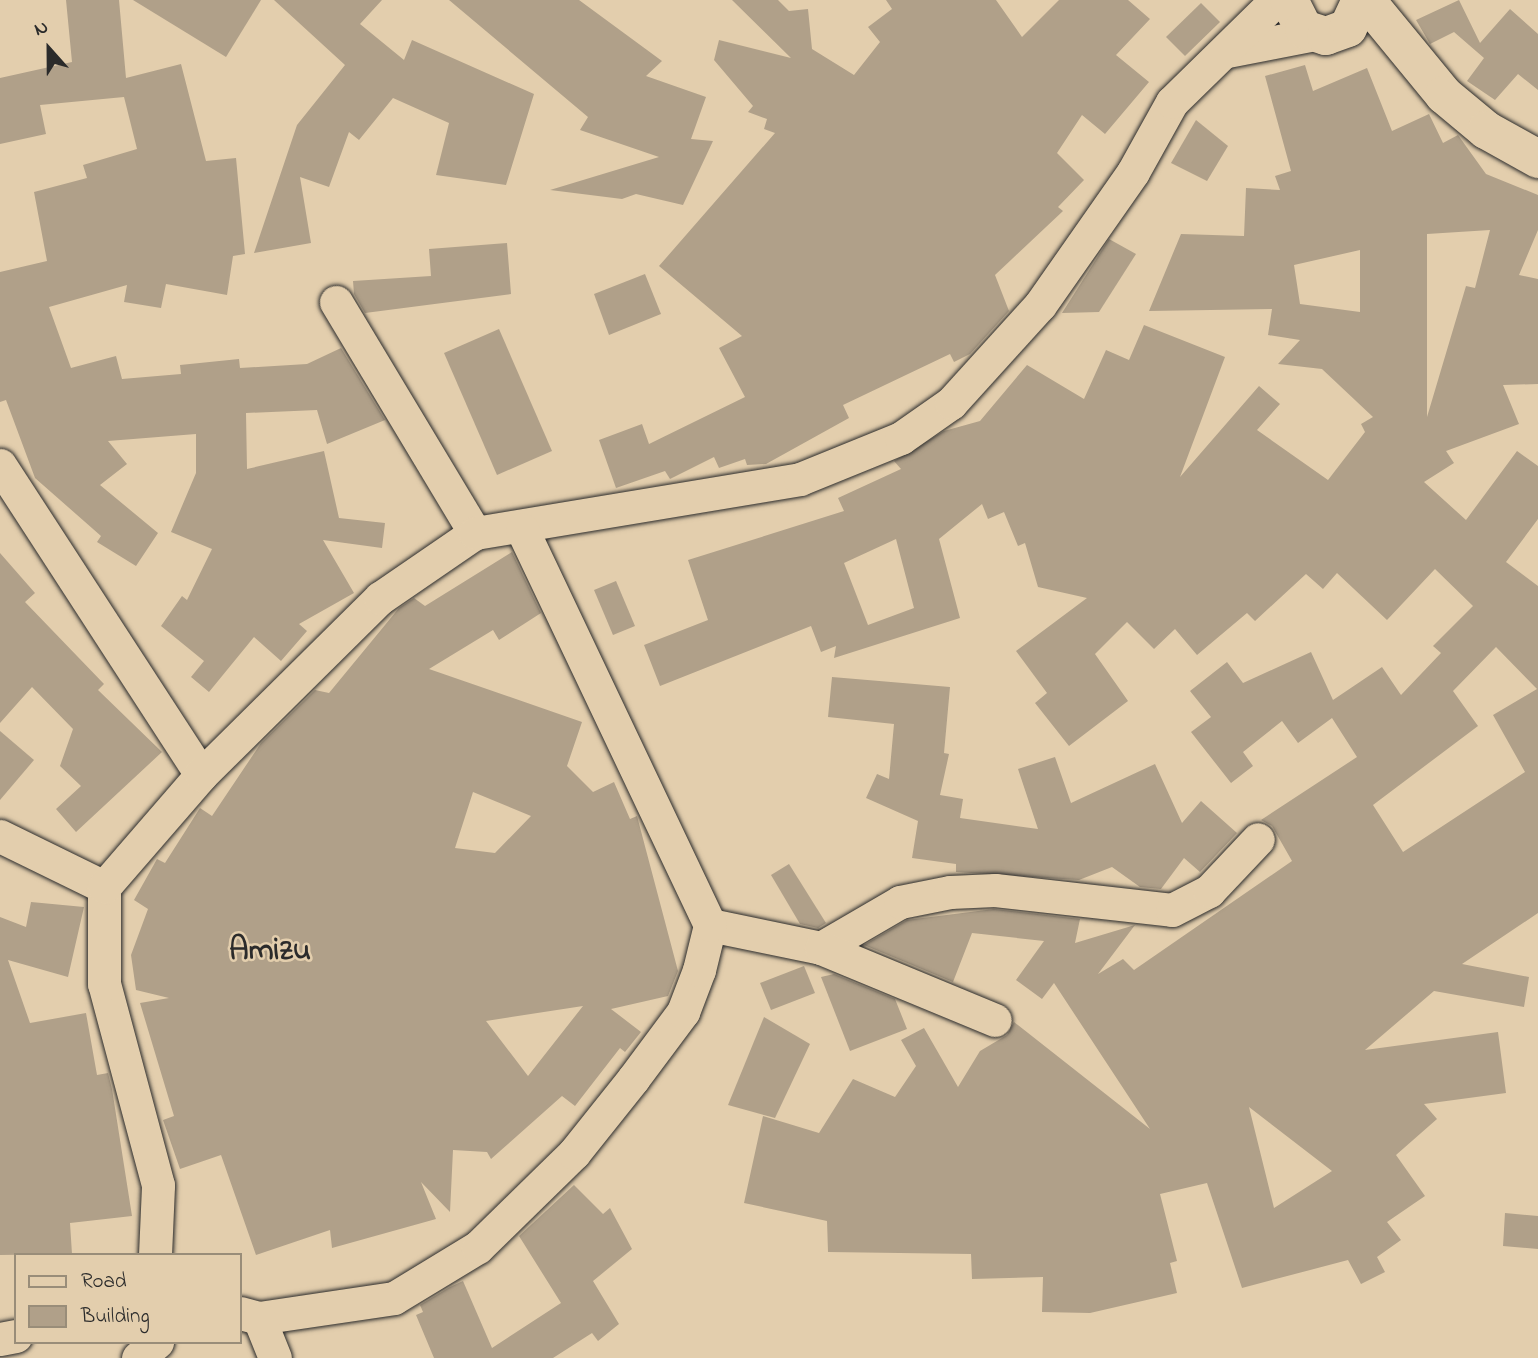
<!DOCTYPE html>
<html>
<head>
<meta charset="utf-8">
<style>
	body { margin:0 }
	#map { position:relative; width:1538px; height:1358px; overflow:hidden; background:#e3cead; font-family:"Indie Flower",sans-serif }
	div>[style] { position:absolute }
	.building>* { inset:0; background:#b0a089 }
	.roads { filter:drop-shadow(0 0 2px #2b2b2b) drop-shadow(0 0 2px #2b2b2b) }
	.street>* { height:33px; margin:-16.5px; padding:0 16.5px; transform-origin:16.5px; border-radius:16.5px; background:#e3cead }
	.secondary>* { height:38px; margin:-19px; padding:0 19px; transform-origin:19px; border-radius:19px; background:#e3cead }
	span { translate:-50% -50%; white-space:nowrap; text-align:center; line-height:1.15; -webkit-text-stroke:5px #e3cead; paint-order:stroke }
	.district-label { font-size:32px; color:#2b2b2b; font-weight:700 }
	.legend { position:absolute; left:14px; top:1253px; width:228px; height:91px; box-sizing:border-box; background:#e3cead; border:2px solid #998d79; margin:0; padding:9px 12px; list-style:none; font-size:21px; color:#2b2b2b }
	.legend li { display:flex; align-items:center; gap:14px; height:35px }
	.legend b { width:35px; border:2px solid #998d79 }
	.north { position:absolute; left:14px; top:14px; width:70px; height:70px; -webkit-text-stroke:5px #e3cead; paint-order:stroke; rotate:339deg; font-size:19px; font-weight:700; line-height:28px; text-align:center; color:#2b2b2b }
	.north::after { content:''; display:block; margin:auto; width:24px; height:32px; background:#2b2b2b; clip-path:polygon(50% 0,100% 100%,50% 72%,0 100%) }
</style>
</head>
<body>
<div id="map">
	<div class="building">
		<i style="clip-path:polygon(66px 0,119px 0,126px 78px,181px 64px,206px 161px,236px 158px,245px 254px,233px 256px,227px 295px,166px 284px,161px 308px,124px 302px,127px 285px,49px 307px,71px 368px,116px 356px,122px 379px,181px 374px,180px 365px,239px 359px,240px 368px,307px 364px,341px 348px,385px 420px,327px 444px,317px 410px,246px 413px,247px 469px,324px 451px,339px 518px,385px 523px,382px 548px,323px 540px,354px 593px,299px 624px,307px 631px,281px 661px,254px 637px,209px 692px,191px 677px,204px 661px,161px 626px,182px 596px,187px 600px,212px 549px,171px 532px,196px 473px,196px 434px,108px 441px,127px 464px,100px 485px,158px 533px,136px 566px,97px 542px,101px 536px,35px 478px,6px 400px,0 402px,0 272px,47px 261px,34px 192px,87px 178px,83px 165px,137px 149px,124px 97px,40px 105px,46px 134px,0 144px,0 78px,72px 62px)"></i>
		<i style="clip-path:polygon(133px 0,261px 0,226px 57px)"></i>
		<i style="clip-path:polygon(274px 0,382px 0,360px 24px,404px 60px,412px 40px,534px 94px,506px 185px,436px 175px,449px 123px,393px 98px,359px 140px,349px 132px,329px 187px,300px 177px,311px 243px,254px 253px,297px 125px,345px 65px)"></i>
		<i style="clip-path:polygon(449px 0,579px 0,662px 61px,646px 76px,706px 97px,691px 139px,713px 141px,683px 205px,636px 194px,622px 199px,550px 190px,659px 157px,580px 130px,588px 117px)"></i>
		<i style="clip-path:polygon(732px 0,778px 0,789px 11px,808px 9px,812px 49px,854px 75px,880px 42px,868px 27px,892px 9px,886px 0,996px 0,1022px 37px,1059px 0,1128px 0,1150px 19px,1116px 55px,1149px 82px,1105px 134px,1082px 115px,1057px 153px,1084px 180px,1058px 207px,1063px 211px,995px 275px,1009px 311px,970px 354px,954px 362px,950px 354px,843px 405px,849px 418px,766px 464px,747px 465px,745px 459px,719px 468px,714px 457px,670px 479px,665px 471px,616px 488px,599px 440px,642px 424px,649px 444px,745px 397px,719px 348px,742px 336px,659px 266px,775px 133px,764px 129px,767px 119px,748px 112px,753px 106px,714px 60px,719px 40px,791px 58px)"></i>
		<i style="clip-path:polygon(1459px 0,1480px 43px,1510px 9px,1538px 34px,1538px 90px,1518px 74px,1495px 100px,1467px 81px,1484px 58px,1454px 32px,1430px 44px,1416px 20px)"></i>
		<i style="clip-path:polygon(1201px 3px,1220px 22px,1185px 56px,1166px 37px)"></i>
		<i style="clip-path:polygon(evenodd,1305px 65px,1313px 91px,1367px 68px,1392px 131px,1429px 114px,1443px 143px,1458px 135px,1486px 174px,1538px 195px,1538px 230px,1519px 275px,1538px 279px,1538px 384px,1503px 385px,1519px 424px,1446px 451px,1454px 463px,1424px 482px,1466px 520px,1517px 451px,1538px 466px,1538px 519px,1506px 562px,1538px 586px,1538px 913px,1462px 964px,1529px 977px,1524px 1007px,1434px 991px,1365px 1050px,1498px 1032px,1506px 1093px,1424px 1104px,1437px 1119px,1396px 1155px,1425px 1196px,1387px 1222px,1401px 1240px,1377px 1257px,1385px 1272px,1361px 1284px,1348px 1260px,1242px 1288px,1207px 1183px,1160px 1194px,1177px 1261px,1170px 1263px,1177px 1293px,1090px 1313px,1042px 1312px,1043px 1277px,972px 1279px,971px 1254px,828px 1252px,827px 1221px,744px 1203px,763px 1116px,819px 1133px,853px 1079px,895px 1097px,916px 1066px,901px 1040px,924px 1028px,958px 1087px,980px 1051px,1007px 1035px,1014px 1022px,1150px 1129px,1054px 983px,1042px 999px,1016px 980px,1044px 941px,972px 933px,953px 982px,864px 945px,907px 920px,994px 909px,1080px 919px,1075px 943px,1135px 925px,1098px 974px,1123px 959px,1134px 970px,1292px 861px,1272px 826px,1261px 820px,1357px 757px,1332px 718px,1298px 743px,1282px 721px,1243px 752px,1253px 766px,1231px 783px,1191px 732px,1211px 717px,1190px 691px,1227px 662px,1243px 683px,1311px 652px,1333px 700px,1382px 667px,1401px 695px,1441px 653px,1433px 646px,1473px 606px,1435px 569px,1387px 620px,1337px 573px,1323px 589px,1306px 574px,1255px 621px,1247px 613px,1197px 655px,1175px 629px,1154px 649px,1127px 622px,1095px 654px,1128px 701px,1069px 746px,1035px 703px,1047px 693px,1016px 651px,1087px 598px,1038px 587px,1025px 543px,1018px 546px,1004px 512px,988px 519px,982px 504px,939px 539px,960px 618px,834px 658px,836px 646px,821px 652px,811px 626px,660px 686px,644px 645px,708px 620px,688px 560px,844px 511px,838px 498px,901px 469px,894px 461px,944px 431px,980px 421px,1027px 365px,1084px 399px,1106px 350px,1129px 360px,1144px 325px,1225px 357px,1180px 477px,1259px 386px,1280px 404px,1257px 430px,1328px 480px,1365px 432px,1361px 424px,1373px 417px,1322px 369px,1278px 364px,1300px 340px,1268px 335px,1272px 309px,1149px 311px,1181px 234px,1244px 236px,1246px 188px,1280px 190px,1275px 176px,1291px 171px,1265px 76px,1305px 65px,1490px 230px,1475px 288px,1466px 286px,1427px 417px,1427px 234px,1490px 230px,1305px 65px,1360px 250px,1360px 312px,1300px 304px,1294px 265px,1360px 250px,1305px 65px,896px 539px,914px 608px,868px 625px,844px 563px,896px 539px,1305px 65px,1496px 647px,1537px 689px,1493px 715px,1525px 772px,1403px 852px,1373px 805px,1478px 726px,1453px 691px,1496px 647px,1305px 65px,1249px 1107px,1332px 1171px,1274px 1208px,1249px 1107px)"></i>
		<i style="clip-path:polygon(1196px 120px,1228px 146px,1207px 181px,1171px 163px)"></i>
		<i style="clip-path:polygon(1109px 239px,1136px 254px,1099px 312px,1062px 313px)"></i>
		<i style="clip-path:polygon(507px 243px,511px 294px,365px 313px,354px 294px,353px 281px,431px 276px,429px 249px)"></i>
		<i style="clip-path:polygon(645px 274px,661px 314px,609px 335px,594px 294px)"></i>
		<i style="clip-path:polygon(499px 329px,552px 451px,497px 475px,444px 353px)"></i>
		<i style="clip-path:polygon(evenodd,512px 552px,541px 613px,499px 640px,493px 630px,429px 669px,582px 722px,567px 766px,593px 792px,614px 782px,630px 819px,637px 816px,678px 971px,668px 996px,611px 1009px,641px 1032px,625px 1052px,620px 1048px,575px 1106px,562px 1096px,491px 1159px,487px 1152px,453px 1150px,450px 1212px,421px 1182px,436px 1219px,332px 1248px,330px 1230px,256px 1255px,221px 1155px,180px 1169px,163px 1120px,174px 1116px,140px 1003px,169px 998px,136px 990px,131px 955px,148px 909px,134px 900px,157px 859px,165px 863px,200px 808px,212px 816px,261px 743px,315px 690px,329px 693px,399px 608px,414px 598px,425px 606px,512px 552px,473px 792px,531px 816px,495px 853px,455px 848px,473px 792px,512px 552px,583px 1006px,528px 1076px,486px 1021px,583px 1006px)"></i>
		<i style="clip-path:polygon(0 553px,35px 593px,25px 602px,104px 684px,98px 690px,162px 752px,76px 832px,56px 809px,81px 786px,60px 766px,73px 729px,32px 687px,0 723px)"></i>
		<i style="clip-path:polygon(616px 581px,635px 626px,613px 635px,594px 590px)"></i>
		<i style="clip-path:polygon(832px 677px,950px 687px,944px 753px,949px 754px,940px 795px,963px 799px,960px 818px,1038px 829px,1018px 769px,1055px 757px,1071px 803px,1155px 764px,1182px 823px,1201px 801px,1237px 833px,1200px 872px,1184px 858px,1161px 889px,1140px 887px,1112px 867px,1079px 880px,956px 872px,956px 864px,912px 858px,918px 821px,866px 798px,877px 774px,889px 779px,894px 724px,828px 717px)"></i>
		<i style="clip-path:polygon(0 731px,34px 760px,0 800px)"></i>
		<i style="clip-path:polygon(789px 864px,826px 923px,818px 928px,800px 924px,771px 875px)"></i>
		<i style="clip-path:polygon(31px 902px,84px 907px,68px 977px,8px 960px,30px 1023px,86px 1013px,97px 1075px,108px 1073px,112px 1089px,132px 1216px,70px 1223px,72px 1254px,0 1255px,0 917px,26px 927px)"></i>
		<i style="clip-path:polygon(804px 966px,815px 993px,771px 1010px,760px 983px)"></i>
		<i style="clip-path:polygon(834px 974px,895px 999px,907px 1029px,850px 1051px,821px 977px)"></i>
		<i style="clip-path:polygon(764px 1017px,810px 1044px,775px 1118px,728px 1105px)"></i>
		<i style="clip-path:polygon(574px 1185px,603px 1214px,610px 1208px,632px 1249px,593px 1281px,619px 1324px,598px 1341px,592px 1333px,553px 1358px,434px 1358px,416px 1315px,423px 1312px,420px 1305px,450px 1287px,463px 1281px,492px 1348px,561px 1303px,519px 1236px)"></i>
		<i style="clip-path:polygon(1505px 1213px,1538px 1216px,1538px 1249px,1503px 1246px)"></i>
	</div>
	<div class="roads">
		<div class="street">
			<i style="left:1228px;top:51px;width:89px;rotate:-11.1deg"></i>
			<i style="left:336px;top:302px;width:270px;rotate:59deg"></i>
			<i style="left:0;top:465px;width:369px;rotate:57deg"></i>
			<i style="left:0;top:836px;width:116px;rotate:26.1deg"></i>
			<i style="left:710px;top:925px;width:113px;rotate:11.7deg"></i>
			<i style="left:821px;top:948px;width:91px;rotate:-30.2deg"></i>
			<i style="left:900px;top:902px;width:51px;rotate:-11.3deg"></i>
			<i style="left:950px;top:892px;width:45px;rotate:-2.5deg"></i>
			<i style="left:995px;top:890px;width:178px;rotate:6.4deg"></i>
			<i style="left:1172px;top:910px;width:42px;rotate:-27.2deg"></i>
			<i style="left:1209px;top:891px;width:71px;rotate:-46.7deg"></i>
			<i style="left:821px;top:948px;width:188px;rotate:22.5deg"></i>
			<i style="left:155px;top:1255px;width:70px;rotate:-87.5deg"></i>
			<i style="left:158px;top:1185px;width:208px;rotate:-105deg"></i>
			<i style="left:104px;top:984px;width:97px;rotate:-90deg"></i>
			<i style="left:104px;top:887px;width:148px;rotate:-49.1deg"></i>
			<i style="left:201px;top:775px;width:252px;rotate:-44.7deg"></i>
			<i style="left:380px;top:598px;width:115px;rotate:-34.4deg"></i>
			<i style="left:475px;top:533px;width:329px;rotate:-9.4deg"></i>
			<i style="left:800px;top:479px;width:109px;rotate:-22.1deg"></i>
			<i style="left:901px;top:438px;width:61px;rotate:-35deg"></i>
			<i style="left:951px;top:403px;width:132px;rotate:-47.8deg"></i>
			<i style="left:1040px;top:305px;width:162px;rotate:-55deg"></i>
			<i style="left:1133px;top:172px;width:80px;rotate:-60.9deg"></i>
			<i style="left:1172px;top:102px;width:146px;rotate:-44.4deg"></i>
			<i style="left:240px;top:1313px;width:20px;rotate:15deg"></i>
			<i style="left:259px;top:1318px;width:136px;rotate:-8.4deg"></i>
			<i style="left:394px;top:1298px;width:98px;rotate:-31.3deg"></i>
			<i style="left:478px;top:1247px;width:134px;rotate:-44.4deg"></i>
			<i style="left:574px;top:1153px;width:95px;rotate:-51.4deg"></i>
			<i style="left:633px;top:1079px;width:84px;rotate:-53.3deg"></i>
			<i style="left:683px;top:1012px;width:45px;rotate:-69.1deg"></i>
			<i style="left:699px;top:970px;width:46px;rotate:-76.3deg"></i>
			<i style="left:710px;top:925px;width:438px;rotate:-115.4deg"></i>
			<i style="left:259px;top:1318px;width:43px;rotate:68.2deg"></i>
			<i style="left:0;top:1339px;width:16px;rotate:-11deg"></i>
			<i style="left:138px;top:1358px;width:25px;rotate:-40deg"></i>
		</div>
		<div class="secondary">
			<i style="left:1289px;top:0;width:33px;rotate:63deg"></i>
			<i style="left:1304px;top:29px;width:23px;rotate:18deg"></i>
			<i style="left:1326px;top:36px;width:23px;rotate:-20deg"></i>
			<i style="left:1348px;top:28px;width:31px;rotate:-65deg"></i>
			<i style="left:1366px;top:0;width:123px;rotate:50.6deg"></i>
			<i style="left:1444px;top:95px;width:55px;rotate:39.8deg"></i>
			<i style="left:1486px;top:130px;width:60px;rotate:29.1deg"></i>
		</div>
	</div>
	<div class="district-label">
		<span style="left:270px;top:952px">Amizu</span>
	</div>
	<ul class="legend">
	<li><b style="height:9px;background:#e3cead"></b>Road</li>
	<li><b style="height:19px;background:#b0a089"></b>Building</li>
	</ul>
	<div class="north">N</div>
</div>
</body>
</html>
